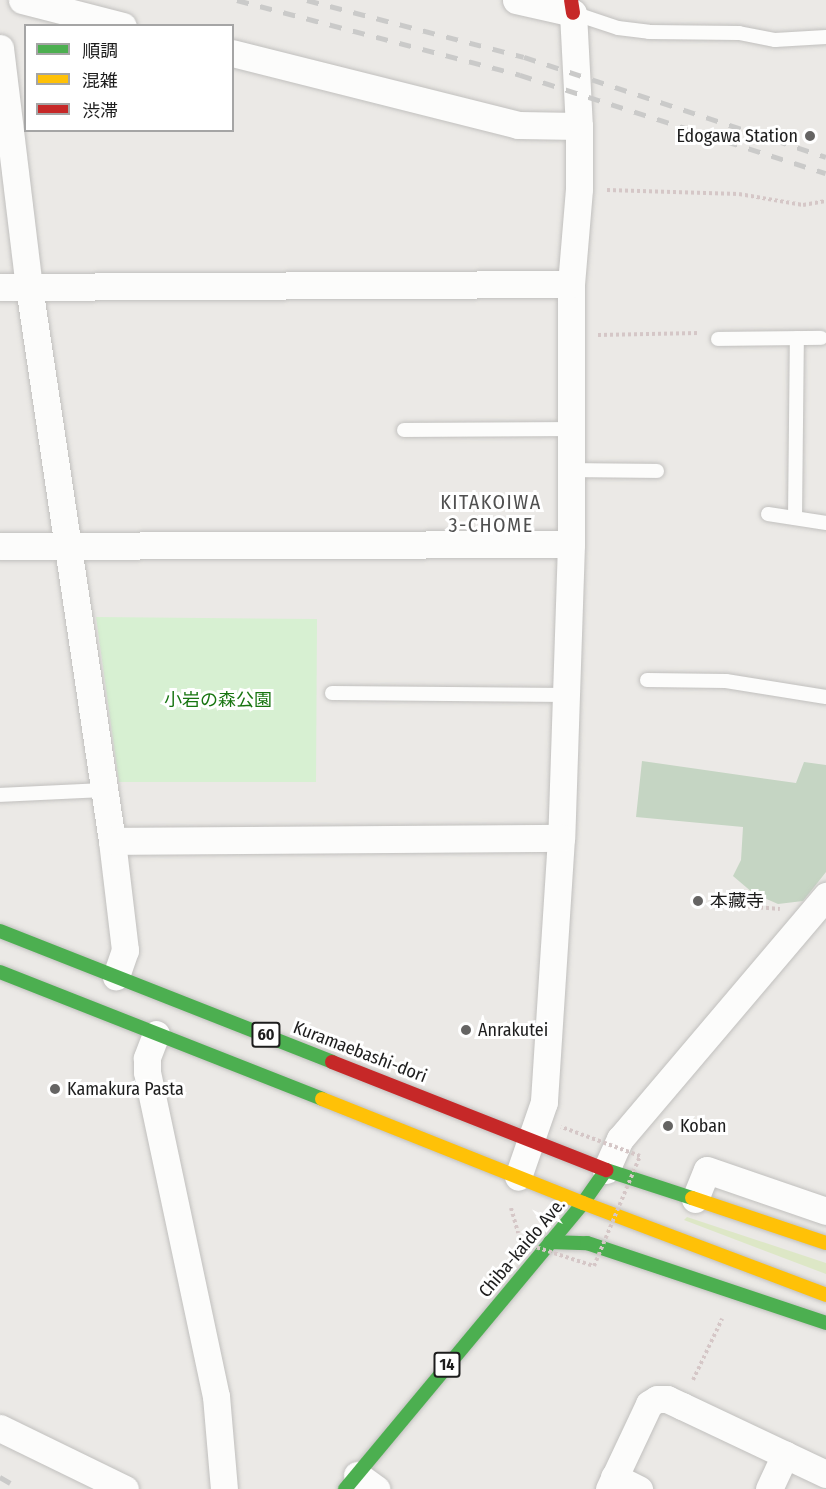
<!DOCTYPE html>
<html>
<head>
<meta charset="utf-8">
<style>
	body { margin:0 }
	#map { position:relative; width:826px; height:1489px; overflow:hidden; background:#ebe9e6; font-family:"Fira Sans Condensed","Noto Sans JP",sans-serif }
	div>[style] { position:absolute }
	.grass>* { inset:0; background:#dde7c6 }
	.cemetery>* { inset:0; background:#c5d5c3 }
	.park>* { inset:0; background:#d7f0d2 }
	.path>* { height:4px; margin-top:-2px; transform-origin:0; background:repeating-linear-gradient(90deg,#d5c7c7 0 3px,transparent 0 6px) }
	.roads { filter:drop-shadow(0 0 2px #c1c0be) drop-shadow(0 0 2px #c1c0be) }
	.lane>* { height:14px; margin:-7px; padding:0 7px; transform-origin:7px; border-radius:7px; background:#fcfcfb }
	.street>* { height:27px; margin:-13.5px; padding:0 13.5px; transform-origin:13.5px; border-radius:13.5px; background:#fcfcfb }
	.fast>* { height:14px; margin:-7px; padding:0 7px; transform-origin:7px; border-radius:7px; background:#4caf50 }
	.slow>* { height:14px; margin:-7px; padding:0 7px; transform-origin:7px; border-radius:7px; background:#ffc107 }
	.jam>* { height:14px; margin:-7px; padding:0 7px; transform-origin:7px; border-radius:7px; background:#c62828 }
	.rail>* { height:4.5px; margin-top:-2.25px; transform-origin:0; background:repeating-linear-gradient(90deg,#cacac9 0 12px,transparent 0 24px) }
	.path-bridge>* { height:4px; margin-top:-2px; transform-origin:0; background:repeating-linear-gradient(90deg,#d5c7c7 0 3px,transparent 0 6px) }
	.dots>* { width:16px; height:16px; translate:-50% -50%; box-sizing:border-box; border:3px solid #fff; border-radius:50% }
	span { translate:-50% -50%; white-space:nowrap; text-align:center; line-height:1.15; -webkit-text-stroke:6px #fff; paint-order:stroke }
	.shield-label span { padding:2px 4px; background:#fff; border:2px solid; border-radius:4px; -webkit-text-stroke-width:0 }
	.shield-label { font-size:16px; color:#1d1d1d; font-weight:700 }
	.poi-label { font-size:18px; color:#1d1d1d }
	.right { translate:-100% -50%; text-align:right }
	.left { translate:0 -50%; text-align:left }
	.park-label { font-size:18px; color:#187511 }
	.street-label { font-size:18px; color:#1d1d1d }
	.neighbourhood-label { font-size:20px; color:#505050; letter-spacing:1.5px }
	.legend { position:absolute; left:24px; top:24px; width:210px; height:108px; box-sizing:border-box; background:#fff; border:2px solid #a5a5a5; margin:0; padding:8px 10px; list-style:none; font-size:18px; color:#1d1d1d }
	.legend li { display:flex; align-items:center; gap:12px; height:30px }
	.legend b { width:30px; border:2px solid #a5a5a5 }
</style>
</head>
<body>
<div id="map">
	<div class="grass">
		<i style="clip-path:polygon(687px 1217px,826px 1263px,826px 1274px,684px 1220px)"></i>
	</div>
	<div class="cemetery">
		<i style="clip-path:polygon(642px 761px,796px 783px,804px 762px,826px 765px,826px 872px,803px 901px,778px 904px,753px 893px,733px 876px,741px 860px,743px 827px,636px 817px)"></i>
	</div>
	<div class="park">
		<i style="clip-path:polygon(96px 617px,317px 619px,316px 782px,119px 782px)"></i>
	</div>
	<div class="path">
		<i style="left:607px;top:190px;width:132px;rotate:1.7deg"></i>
		<i style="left:739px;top:194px;width:65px;rotate:9.8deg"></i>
		<i style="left:803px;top:205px;width:23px;rotate:-10deg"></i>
		<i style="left:598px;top:335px;width:101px;rotate:-1.1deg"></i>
		<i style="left:730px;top:905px;width:50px;rotate:4.6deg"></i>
		<i style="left:511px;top:1208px;width:26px;rotate:74deg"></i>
		<i style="left:693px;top:1380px;width:68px;rotate:-64.6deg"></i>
	</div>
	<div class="roads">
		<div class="lane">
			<i style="left:573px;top:13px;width:47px;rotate:18.4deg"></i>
			<i style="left:618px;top:28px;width:31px;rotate:7deg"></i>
			<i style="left:649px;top:32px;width:90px;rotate:0.6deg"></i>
			<i style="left:739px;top:33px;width:37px;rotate:11deg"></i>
			<i style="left:775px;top:40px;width:51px;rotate:-3.4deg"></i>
			<i style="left:718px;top:339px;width:103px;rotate:-0.6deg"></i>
			<i style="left:404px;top:430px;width:168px;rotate:-0.3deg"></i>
			<i style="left:572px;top:470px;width:85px;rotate:0.7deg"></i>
			<i style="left:768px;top:514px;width:59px;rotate:8.8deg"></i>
			<i style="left:795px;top:518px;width:180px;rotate:-89.4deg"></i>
			<i style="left:647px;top:680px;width:79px;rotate:0.7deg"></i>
			<i style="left:726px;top:681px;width:101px;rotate:9.1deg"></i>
			<i style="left:332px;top:693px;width:234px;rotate:0.5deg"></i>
			<i style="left:0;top:795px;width:102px;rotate:-2.8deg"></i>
		</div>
		<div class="street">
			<i style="left:22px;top:0;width:104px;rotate:14.4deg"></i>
			<i style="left:516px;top:0;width:58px;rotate:12.8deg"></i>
			<i style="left:573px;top:13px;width:113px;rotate:87deg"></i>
			<i style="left:579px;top:126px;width:63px;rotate:90deg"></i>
			<i style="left:579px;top:189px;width:95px;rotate:94.8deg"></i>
			<i style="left:571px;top:284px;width:260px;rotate:90deg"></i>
			<i style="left:571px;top:544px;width:294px;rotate:91.9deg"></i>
			<i style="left:561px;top:838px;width:265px;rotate:93.7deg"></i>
			<i style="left:544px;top:1102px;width:79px;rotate:109.1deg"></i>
			<i style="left:0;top:48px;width:241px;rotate:83.1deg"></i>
			<i style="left:29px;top:287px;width:560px;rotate:81.48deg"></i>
			<i style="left:112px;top:841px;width:110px;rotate:83.2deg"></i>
			<i style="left:125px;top:950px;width:28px;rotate:109deg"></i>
			<i style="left:232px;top:53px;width:295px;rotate:14.1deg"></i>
			<i style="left:518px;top:125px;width:61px;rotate:0.9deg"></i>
			<i style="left:0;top:287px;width:571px;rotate:-0.3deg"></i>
			<i style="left:0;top:546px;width:571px;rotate:-0.2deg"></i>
			<i style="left:112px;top:841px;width:449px;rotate:-0.4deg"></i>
			<i style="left:156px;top:1034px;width:26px;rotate:111deg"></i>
			<i style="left:147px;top:1058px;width:14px;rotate:90deg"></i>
			<i style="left:147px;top:1072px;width:331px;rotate:78deg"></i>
			<i style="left:216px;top:1396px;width:93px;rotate:85.1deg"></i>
			<i style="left:606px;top:1170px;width:34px;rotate:-66deg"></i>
			<i style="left:620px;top:1139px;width:319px;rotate:-49.7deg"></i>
			<i style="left:695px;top:1199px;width:31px;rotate:-68deg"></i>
			<i style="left:707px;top:1170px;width:126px;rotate:19deg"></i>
			<i style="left:0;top:1428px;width:139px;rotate:26deg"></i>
			<i style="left:357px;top:1475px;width:24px;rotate:36deg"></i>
			<i style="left:614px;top:1477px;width:28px;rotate:26deg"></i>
			<i style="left:609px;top:1489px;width:94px;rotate:-64.8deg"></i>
			<i style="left:649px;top:1404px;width:9px;rotate:-32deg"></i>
			<i style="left:657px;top:1399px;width:10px"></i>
			<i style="left:667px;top:1399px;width:17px;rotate:25deg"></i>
			<i style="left:682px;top:1406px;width:159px;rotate:25.3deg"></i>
			<i style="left:769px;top:1489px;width:38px;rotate:-65deg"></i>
		</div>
		<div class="fast">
			<i style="left:0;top:931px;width:357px;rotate:21.5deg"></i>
			<i style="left:0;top:972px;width:346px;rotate:21.5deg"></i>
			<i style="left:550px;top:1242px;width:37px;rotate:2deg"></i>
			<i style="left:587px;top:1243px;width:252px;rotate:18.5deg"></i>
			<i style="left:345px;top:1489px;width:372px;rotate:-50.2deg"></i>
			<i style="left:583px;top:1203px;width:40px;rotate:-55.1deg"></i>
			<i style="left:606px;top:1170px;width:90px;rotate:18deg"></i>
		</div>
		<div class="slow">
			<i style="left:322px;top:1099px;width:281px;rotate:21.7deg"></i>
			<i style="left:692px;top:1198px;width:141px;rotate:18.6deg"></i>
			<i style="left:583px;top:1203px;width:260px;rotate:20.7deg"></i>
		</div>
		<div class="jam">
			<i style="left:571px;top:0;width:13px;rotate:81deg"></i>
			<i style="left:332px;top:1062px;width:295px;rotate:21.5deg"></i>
		</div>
	</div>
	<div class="rail">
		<i style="left:237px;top:0;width:293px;rotate:14.8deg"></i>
		<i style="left:520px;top:75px;width:321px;rotate:17.8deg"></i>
		<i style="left:307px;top:0;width:224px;rotate:14.7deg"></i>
		<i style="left:524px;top:57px;width:318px;rotate:18.3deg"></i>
		<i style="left:0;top:1477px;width:24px;rotate:30deg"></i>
	</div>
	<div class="path-bridge">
		<i style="left:520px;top:1242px;width:78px;rotate:18deg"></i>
		<i style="left:594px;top:1266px;width:119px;rotate:-67.3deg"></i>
		<i style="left:640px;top:1156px;width:84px;rotate:-159.8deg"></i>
	</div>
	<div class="dots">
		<i style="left:810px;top:136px;background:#656463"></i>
		<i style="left:698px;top:901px;background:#656463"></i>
		<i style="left:466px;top:1030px;background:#656463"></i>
		<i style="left:55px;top:1089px;background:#656463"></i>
		<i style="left:668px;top:1126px;background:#656463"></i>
	</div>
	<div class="shield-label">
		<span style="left:266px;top:1035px">60</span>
		<span style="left:447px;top:1365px">14</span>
	</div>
	<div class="poi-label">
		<span class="right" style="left:798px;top:136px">Edogawa Station</span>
		<span class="left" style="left:710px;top:901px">本藏寺</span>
		<span class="left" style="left:478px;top:1030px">Anrakutei</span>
		<span class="left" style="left:67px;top:1089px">Kamakura Pasta</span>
		<span class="left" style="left:680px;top:1126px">Koban</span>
	</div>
	<div class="park-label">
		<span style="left:218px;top:700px">小岩の森公園</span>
	</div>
	<div class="street-label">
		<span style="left:360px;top:1052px;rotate:21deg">Kuramaebashi-dori</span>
		<span style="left:522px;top:1248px;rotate:-50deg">Chiba-kaido Ave.</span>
	</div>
	<div class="neighbourhood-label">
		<span style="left:491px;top:514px">KITAKOIWA<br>3-CHOME</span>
	</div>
	<ul class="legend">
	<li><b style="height:8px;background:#4caf50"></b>順調</li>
	<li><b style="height:8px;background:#ffc107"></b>混雑</li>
	<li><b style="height:8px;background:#c62828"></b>渋滞</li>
	</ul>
</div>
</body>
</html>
